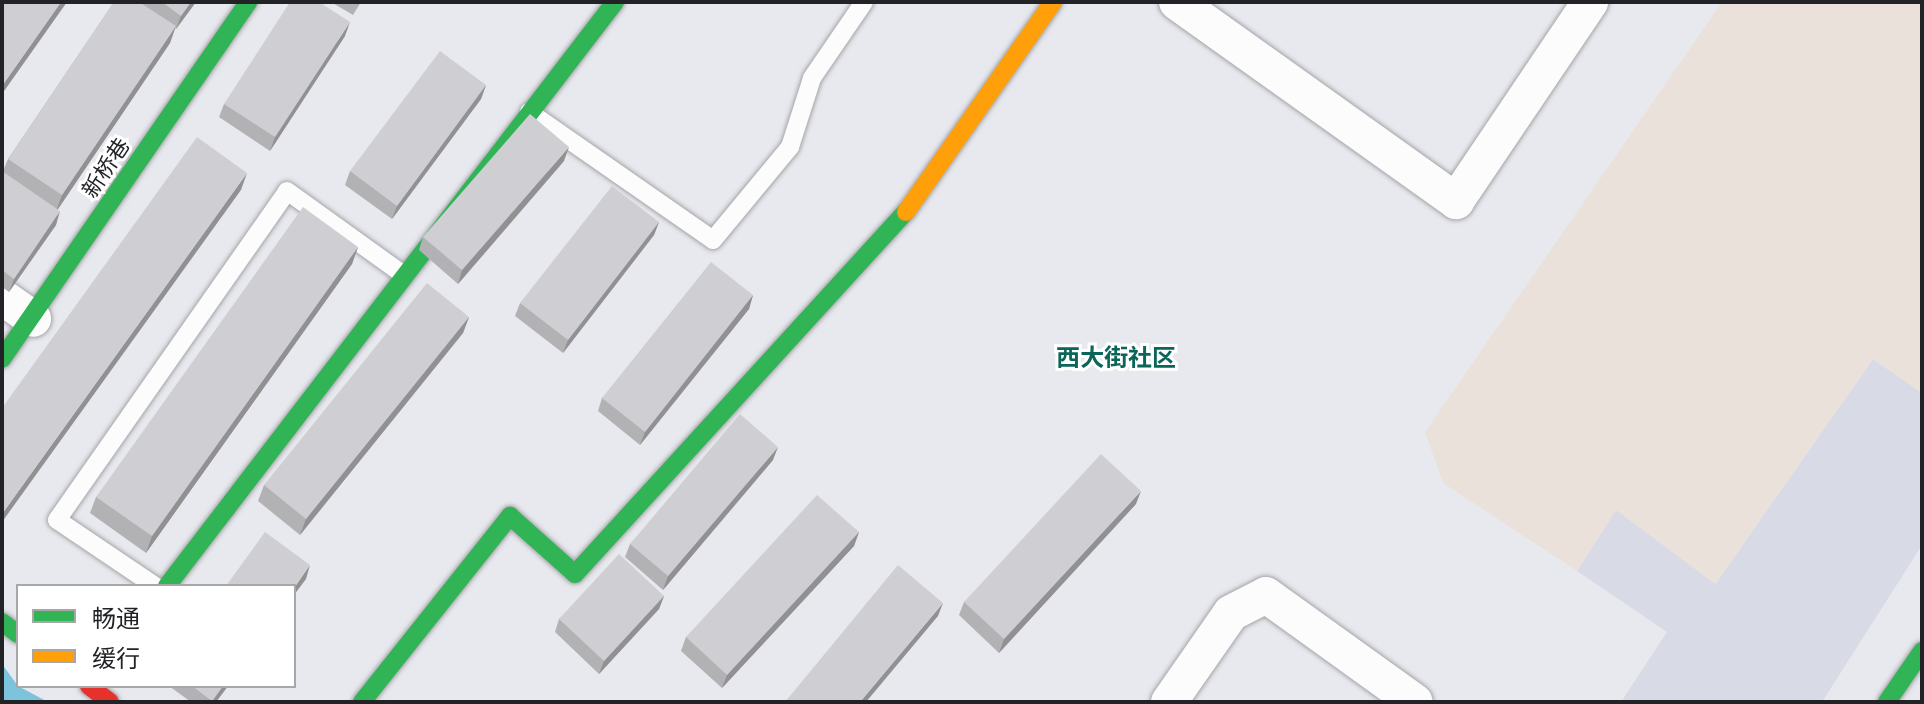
<!DOCTYPE html>
<html>
<head>
<meta charset="utf-8">
<style>
	body { margin:0 }
	#map { position:relative; width:1924px; height:704px; overflow:hidden; background:#e8e9ee; font-family:Lora,"Noto Sans SC",serif }
	div>[style] { position:absolute }
	.built>* { inset:0; background:#d8dae5 }
	.education>* { inset:0; background:#eae1da }
	.water>* { inset:0; background:#7cc3db }
	.roads { filter:drop-shadow(0 0 2px #a4a5a9) drop-shadow(0 0 2px #a4a5a9) }
	.lane>* { height:18px; margin:-9px; padding:0 9px; transform-origin:9px; border-radius:9px; background:#fcfcfc }
	.street>* { height:36px; margin:-18px; padding:0 18px; transform-origin:18px; border-radius:18px; background:#fcfcfc }
	.fast>* { height:18px; margin:-9px; padding:0 9px; transform-origin:9px; border-radius:9px; background:#30b455 }
	.slow>* { height:18px; margin:-9px; padding:0 9px; transform-origin:9px; border-radius:9px; background:#ff9f0a }
	.jam>* { height:18px; margin:-9px; padding:0 9px; transform-origin:9px; border-radius:9px; background:#e5322d }
	.wall>* { inset:0; background:#b2b2b5 }
	.shaded-wall>* { inset:0; background:#919194 }
	.building>* { inset:0; background:#cfcfd3 }
	span { translate:-50% -50%; white-space:nowrap; text-align:center; line-height:1.15; -webkit-text-stroke:6px #fff; paint-order:stroke }
	.street-label { font-size:22px; color:#222326 }
	.neighbourhood-label { font-size:24px; color:#0b6558; font-weight:700 }
	.frame { position:absolute; inset:0; border:4px solid #222326; pointer-events:none }
	.legend { position:absolute; left:16px; top:584px; width:280px; height:104px; box-sizing:border-box; background:#fff; border:2px solid #a7a7a8; margin:0; padding:10px 14px; list-style:none; font-size:24px; color:#222326 }
	.legend li { display:flex; align-items:center; gap:16px; height:40px }
	.legend b { width:40px; border:2px solid #a7a7a8 }
</style>
</head>
<body>
<div id="map">
	<div class="built">
		<i style="clip-path:polygon(1873px 359px,1922px 393px,1922px 545px,1822px 702px,1621px 702px,1667px 632px,1577px 571px,1616px 510px,1716px 583px)"></i>
	</div>
	<div class="education">
		<i style="clip-path:polygon(1722px 2px,1922px 2px,1922px 393px,1873px 359px,1715px 584px,1616px 510px,1577px 571px,1443px 483px,1425px 432px)"></i>
	</div>
	<div class="water">
		<i style="clip-path:polygon(2px 664px,18px 686px,48px 702px,2px 702px)"></i>
	</div>
	<div class="roads">
		<div class="lane">
			<i style="left:529px;top:112px;width:224px;rotate:34.8deg"></i>
			<i style="left:713px;top:240px;width:121px;rotate:-50.4deg"></i>
			<i style="left:790px;top:147px;width:72px;rotate:-72.3deg"></i>
			<i style="left:812px;top:78px;width:92px;rotate:-55.6deg"></i>
			<i style="left:155px;top:586px;width:118px;rotate:-146deg"></i>
			<i style="left:57px;top:520px;width:401px;rotate:-55deg"></i>
			<i style="left:287px;top:191px;width:140px;rotate:35.7deg"></i>
		</div>
		<div class="street">
			<i style="left:1177px;top:2px;width:343px;rotate:35.5deg"></i>
			<i style="left:1456px;top:201px;width:240px;rotate:-56deg"></i>
			<i style="left:2px;top:297px;width:38px;rotate:35deg"></i>
			<i style="left:1169px;top:702px;width:108px;rotate:-55.1deg"></i>
			<i style="left:1231px;top:613px;width:39px;rotate:-27deg"></i>
			<i style="left:1266px;top:595px;width:183px;rotate:35.7deg"></i>
		</div>
		<div class="fast">
			<i style="left:2px;top:359px;width:434px;rotate:-55.4deg"></i>
			<i style="left:167px;top:586px;width:736px;rotate:-52.51deg"></i>
			<i style="left:2px;top:622px;width:20px;rotate:37deg"></i>
			<i style="left:362px;top:702px;width:238px;rotate:-51.5deg"></i>
			<i style="left:510px;top:516px;width:87px;rotate:41.7deg"></i>
			<i style="left:575px;top:574px;width:491px;rotate:-47.6deg"></i>
			<i style="left:1887px;top:702px;width:62px;rotate:-55.5deg"></i>
		</div>
		<div class="slow">
			<i style="left:906px;top:212px;width:256px;rotate:-55deg"></i>
		</div>
		<div class="jam">
			<i style="left:89px;top:686px;width:26px;rotate:37deg"></i>
		</div>
	</div>
	<div class="wall">
		<i style="clip-path:polygon(114px 2px,196px 2px,176px 29px,175px 28px,170px 43px,58px 209px,56px 225px,9px 292px,2px 287px,2px 171px,3px 171px,8px 159px)"></i>
		<i style="clip-path:polygon(331px 2px,361px 2px,353px 15px)"></i>
		<i style="clip-path:polygon(345px 36px,270px 151px,219px 117px,224px 104px)"></i>
		<i style="clip-path:polygon(486px 85px,481px 99px,392px 219px,345px 185px,350px 171px)"></i>
		<i style="clip-path:polygon(564px 161px,458px 284px,419px 250px,423px 237px)"></i>
		<i style="clip-path:polygon(659px 222px,654px 235px,563px 353px,515px 316px,520px 303px)"></i>
		<i style="clip-path:polygon(358px 247px,352px 264px,146px 553px,90px 513px,96px 497px)"></i>
		<i style="clip-path:polygon(753px 295px,749px 309px,640px 445px,598px 411px,602px 398px)"></i>
		<i style="clip-path:polygon(469px 317px,463px 333px,300px 535px,258px 501px,264px 485px)"></i>
		<i style="clip-path:polygon(773px 460px,663px 590px,625px 557px,630px 544px)"></i>
		<i style="clip-path:polygon(1136px 504px,999px 653px,959px 615px,964px 602px)"></i>
		<i style="clip-path:polygon(859px 532px,854px 546px,722px 688px,681px 651px,686px 637px)"></i>
		<i style="clip-path:polygon(664px 596px,659px 609px,599px 674px,555px 632px,559px 619px)"></i>
		<i style="clip-path:polygon(169px 686px,228px 686px,216px 702px,191px 702px)"></i>
	</div>
	<div class="shaded-wall">
		<i style="clip-path:polygon(61px 2px,67px 2px,2px 94px,2px 86px)"></i>
		<i style="clip-path:polygon(191px 2px,196px 2px,176px 29px,181px 16px)"></i>
		<i style="clip-path:polygon(350px 22px,345px 36px,270px 151px,275px 137px)"></i>
		<i style="clip-path:polygon(176px 26px,170px 43px,56px 212px,62px 195px)"></i>
		<i style="clip-path:polygon(486px 85px,481px 99px,392px 219px,397px 206px)"></i>
		<i style="clip-path:polygon(569px 147px,564px 161px,458px 284px,462px 270px)"></i>
		<i style="clip-path:polygon(247px 173px,241px 190px,2px 522px,2px 514px)"></i>
		<i style="clip-path:polygon(60px 211px,56px 225px,9px 292px,14px 279px)"></i>
		<i style="clip-path:polygon(659px 222px,654px 235px,563px 353px,568px 340px)"></i>
		<i style="clip-path:polygon(358px 247px,352px 264px,146px 553px,152px 536px)"></i>
		<i style="clip-path:polygon(753px 295px,749px 309px,640px 445px,645px 432px)"></i>
		<i style="clip-path:polygon(469px 317px,463px 333px,300px 535px,306px 519px)"></i>
		<i style="clip-path:polygon(778px 447px,773px 460px,663px 590px,668px 576px)"></i>
		<i style="clip-path:polygon(1141px 491px,1136px 504px,999px 653px,1004px 639px)"></i>
		<i style="clip-path:polygon(859px 532px,854px 546px,722px 688px,727px 675px)"></i>
		<i style="clip-path:polygon(310px 565px,306px 579px,294px 595px,294px 588px)"></i>
		<i style="clip-path:polygon(664px 596px,659px 609px,599px 674px,604px 661px)"></i>
		<i style="clip-path:polygon(943px 603px,938px 616px,866px 702px,860px 702px)"></i>
		<i style="clip-path:polygon(223px 686px,228px 686px,216px 702px,212px 702px)"></i>
	</div>
	<div class="building">
		<i style="clip-path:polygon(2px 2px,61px 2px,2px 86px)"></i>
		<i style="clip-path:polygon(114px 2px,139px 2px,176px 26px,62px 195px,8px 159px)"></i>
		<i style="clip-path:polygon(162px 2px,191px 2px,181px 16px)"></i>
		<i style="clip-path:polygon(290px 2px,319px 2px,350px 22px,275px 137px,224px 104px)"></i>
		<i style="clip-path:polygon(440px 51px,486px 85px,397px 206px,350px 171px)"></i>
		<i style="clip-path:polygon(530px 114px,569px 147px,462px 270px,423px 237px)"></i>
		<i style="clip-path:polygon(197px 137px,247px 173px,2px 514px,2px 408px)"></i>
		<i style="clip-path:polygon(2px 171px,60px 211px,14px 279px,2px 270px)"></i>
		<i style="clip-path:polygon(612px 186px,659px 222px,568px 340px,520px 303px)"></i>
		<i style="clip-path:polygon(303px 207px,358px 247px,152px 536px,96px 497px)"></i>
		<i style="clip-path:polygon(711px 262px,753px 295px,645px 432px,602px 398px)"></i>
		<i style="clip-path:polygon(427px 283px,469px 317px,306px 519px,264px 485px)"></i>
		<i style="clip-path:polygon(740px 414px,778px 447px,668px 576px,630px 544px)"></i>
		<i style="clip-path:polygon(1101px 454px,1141px 491px,1004px 639px,964px 602px)"></i>
		<i style="clip-path:polygon(817px 495px,859px 532px,727px 675px,686px 637px)"></i>
		<i style="clip-path:polygon(265px 532px,310px 565px,294px 588px,294px 586px,226px 586px)"></i>
		<i style="clip-path:polygon(619px 554px,664px 596px,604px 661px,559px 619px)"></i>
		<i style="clip-path:polygon(898px 565px,943px 603px,860px 702px,785px 702px)"></i>
		<i style="clip-path:polygon(192px 686px,223px 686px,212px 701px)"></i>
	</div>
	<div class="street-label">
		<span style="left:106px;top:168px;rotate:-56deg">新桥巷</span>
	</div>
	<div class="neighbourhood-label">
		<span style="left:1116px;top:358px">西大街社区</span>
	</div>
	<div class="frame"></div>
	<ul class="legend">
	<li><b style="height:10px;background:#30b455"></b>畅通</li>
	<li><b style="height:10px;background:#ff9f0a"></b>缓行</li>
	</ul>
</div>
</body>
</html>
